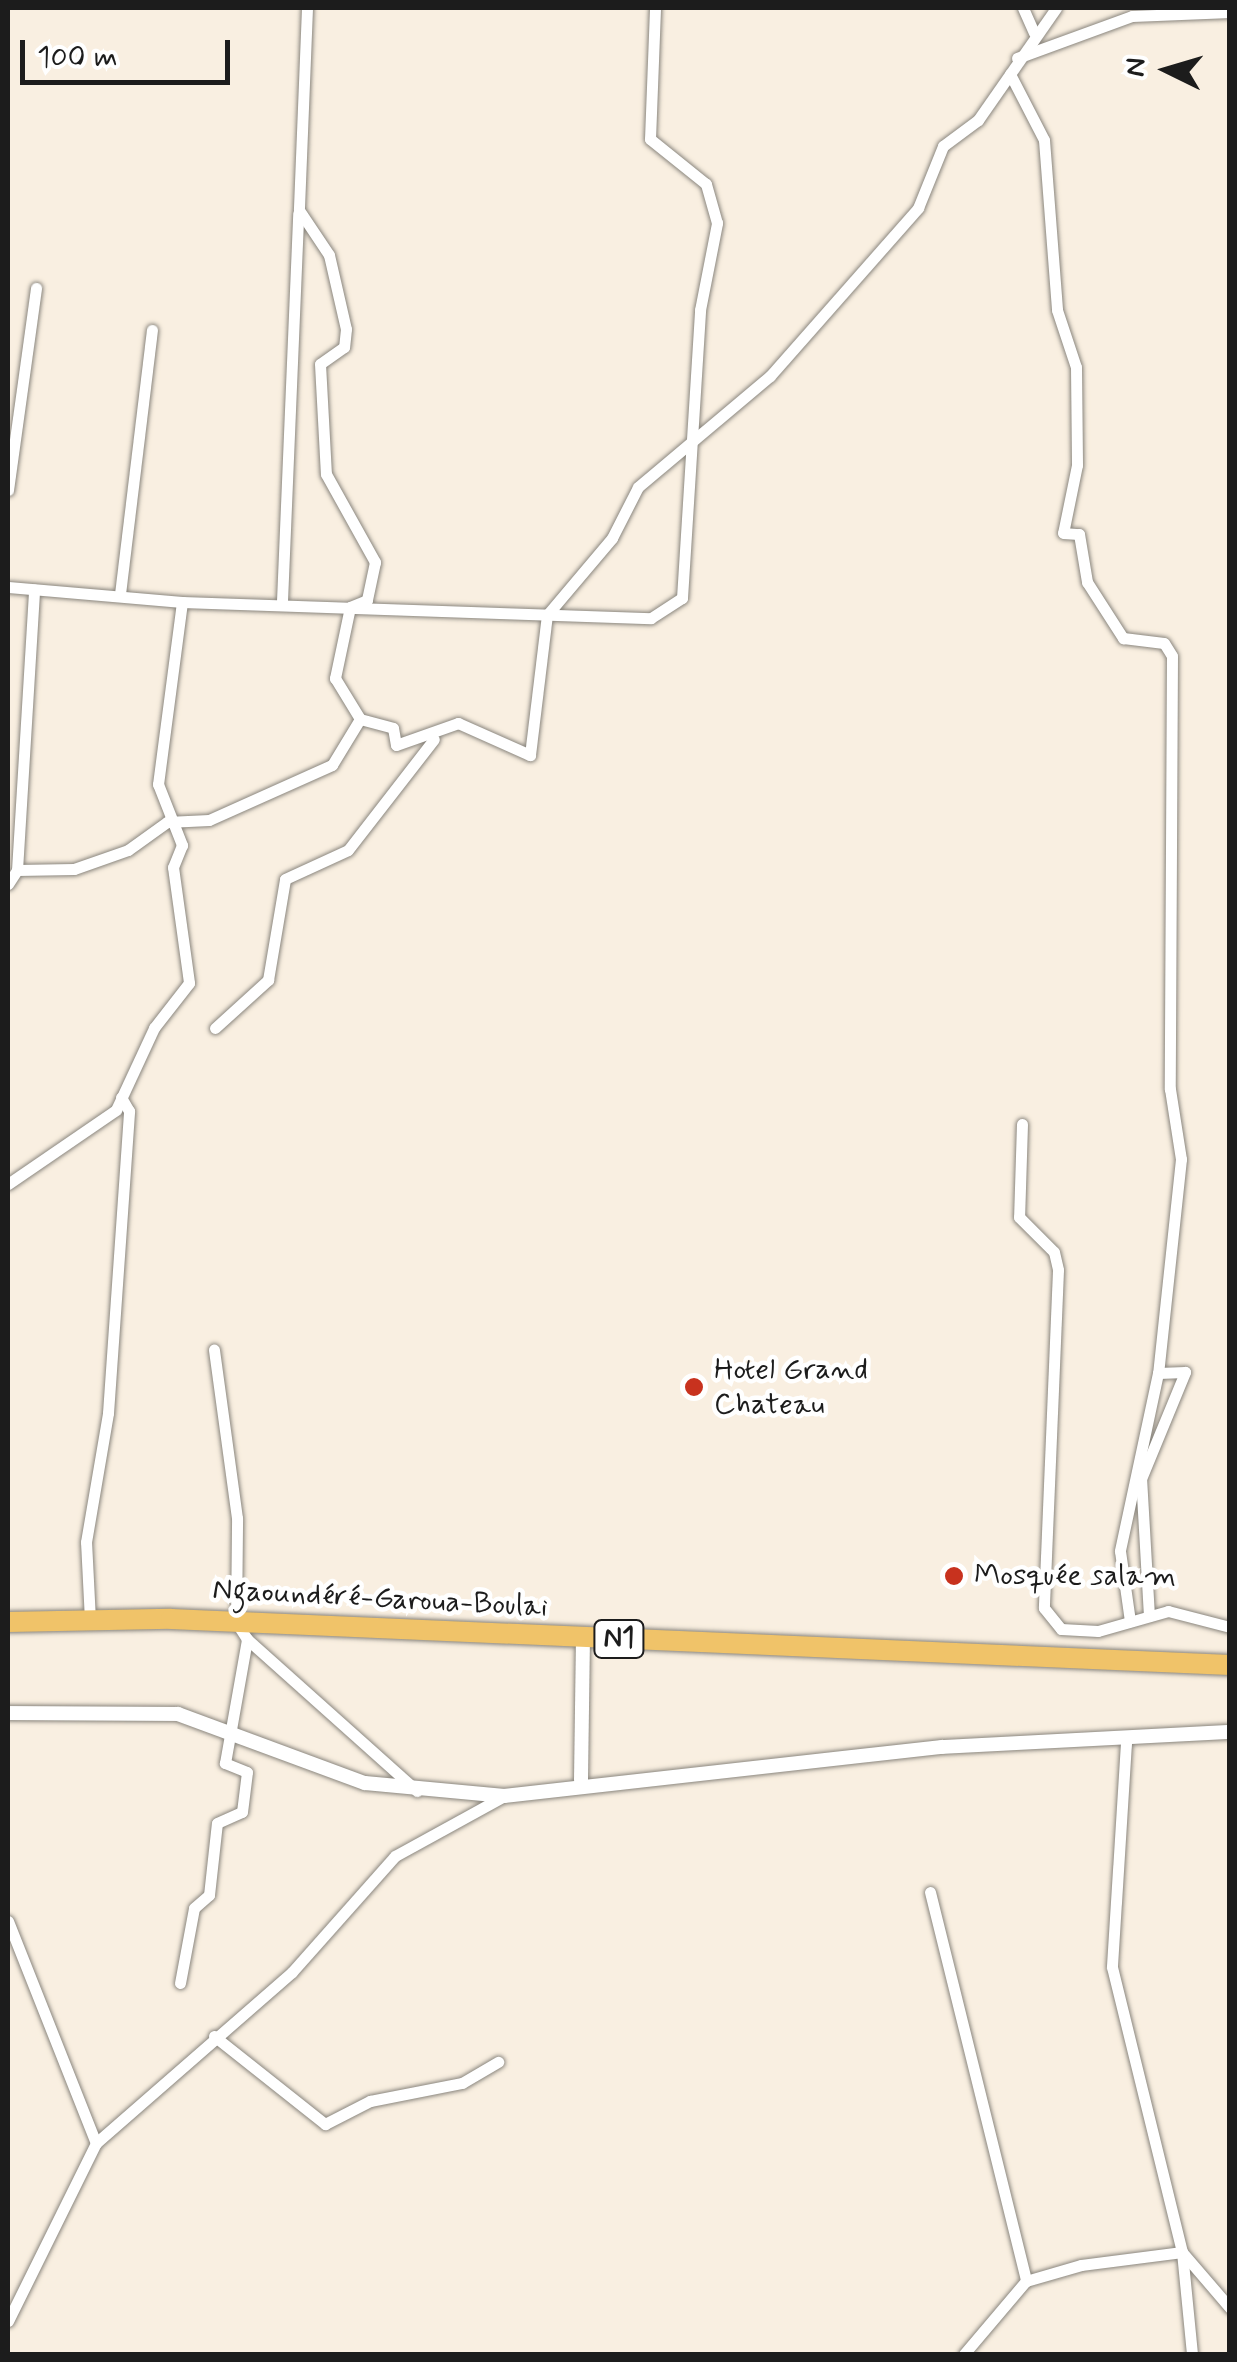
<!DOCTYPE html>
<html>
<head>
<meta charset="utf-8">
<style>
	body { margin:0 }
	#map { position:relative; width:1237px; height:2362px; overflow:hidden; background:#f9efe1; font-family:Mynerve,sans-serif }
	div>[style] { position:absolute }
	.roads { filter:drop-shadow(0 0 2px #8a867e) drop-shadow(0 0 2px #8a867e) }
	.minor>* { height:11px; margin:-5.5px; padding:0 5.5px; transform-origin:5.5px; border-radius:5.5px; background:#fff }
	.tertiary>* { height:14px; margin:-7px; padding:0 7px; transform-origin:7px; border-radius:7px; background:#fff }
	.trunk>* { height:20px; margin:-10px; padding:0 10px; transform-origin:10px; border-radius:10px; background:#f0c369 }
	.dots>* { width:28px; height:28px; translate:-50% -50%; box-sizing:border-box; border:5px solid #fff; border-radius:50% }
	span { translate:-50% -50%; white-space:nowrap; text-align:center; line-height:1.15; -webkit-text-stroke:9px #fff; paint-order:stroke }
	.shield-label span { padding:2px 8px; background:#fff; border:2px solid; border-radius:8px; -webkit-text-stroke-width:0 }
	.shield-label { font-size:28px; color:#1c1c1c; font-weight:700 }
	.poi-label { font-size:30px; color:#1c1c1c }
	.left { translate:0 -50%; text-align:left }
	.street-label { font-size:30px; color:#1c1c1c }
	.frame { position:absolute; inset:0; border:10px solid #1c1c1c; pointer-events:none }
	.north { position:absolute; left:1117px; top:20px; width:100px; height:100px; -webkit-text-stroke:8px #fff; paint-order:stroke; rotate:275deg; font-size:28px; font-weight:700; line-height:40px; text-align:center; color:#1c1c1c }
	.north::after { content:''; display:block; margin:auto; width:35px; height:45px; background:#1c1c1c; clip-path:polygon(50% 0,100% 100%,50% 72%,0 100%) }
	.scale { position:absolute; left:20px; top:40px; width:210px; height:45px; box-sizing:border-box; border:5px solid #1c1c1c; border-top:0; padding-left:12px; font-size:30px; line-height:35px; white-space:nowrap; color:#1c1c1c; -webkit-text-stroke:8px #fff; paint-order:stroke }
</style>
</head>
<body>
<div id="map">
	<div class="roads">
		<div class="minor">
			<i style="left:307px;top:8px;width:202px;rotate:92.3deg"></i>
			<i style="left:299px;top:210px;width:54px;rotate:56.3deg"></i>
			<i style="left:329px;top:255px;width:76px;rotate:77.1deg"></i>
			<i style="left:346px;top:329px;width:18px;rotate:96deg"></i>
			<i style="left:344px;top:347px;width:29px;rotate:145deg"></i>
			<i style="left:320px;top:364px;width:110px;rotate:86.9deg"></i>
			<i style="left:326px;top:474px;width:101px;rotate:60.9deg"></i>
			<i style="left:375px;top:562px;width:39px;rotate:102deg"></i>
			<i style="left:367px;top:600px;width:18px;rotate:158deg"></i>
			<i style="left:350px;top:607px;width:73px;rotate:101.9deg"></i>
			<i style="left:335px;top:678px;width:48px;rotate:58.6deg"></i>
			<i style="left:1023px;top:8px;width:27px;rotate:66deg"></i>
			<i style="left:1017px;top:58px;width:122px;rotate:-20.1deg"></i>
			<i style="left:1132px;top:16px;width:98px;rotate:-2.3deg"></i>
			<i style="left:1010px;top:74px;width:74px;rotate:62.7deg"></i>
			<i style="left:1044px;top:140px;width:170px;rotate:85.6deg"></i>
			<i style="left:1057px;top:310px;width:60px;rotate:71.6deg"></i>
			<i style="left:1076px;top:367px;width:98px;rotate:89.4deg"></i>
			<i style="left:1077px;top:465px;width:69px;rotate:101.6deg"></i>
			<i style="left:1063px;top:533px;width:16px;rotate:4deg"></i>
			<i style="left:1079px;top:534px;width:49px;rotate:80.5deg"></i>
			<i style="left:1087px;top:582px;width:67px;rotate:57.3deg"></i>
			<i style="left:1123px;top:638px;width:41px;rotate:7deg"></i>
			<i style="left:1164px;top:643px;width:15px;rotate:58deg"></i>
			<i style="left:1172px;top:656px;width:433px;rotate:90.3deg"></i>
			<i style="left:1170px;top:1089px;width:71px;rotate:81.1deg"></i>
			<i style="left:1181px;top:1159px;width:215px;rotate:96.1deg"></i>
			<i style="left:1158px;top:1373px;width:182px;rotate:102.1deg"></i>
			<i style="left:1120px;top:1551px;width:71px;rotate:81.9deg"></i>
			<i style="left:8px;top:490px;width:204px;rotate:-82.1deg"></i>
			<i style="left:8px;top:587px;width:175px;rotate:4.9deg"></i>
			<i style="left:182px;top:602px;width:184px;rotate:97.5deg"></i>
			<i style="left:158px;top:784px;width:66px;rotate:68.5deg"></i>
			<i style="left:182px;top:845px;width:24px;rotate:112deg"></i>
			<i style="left:173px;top:867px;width:117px;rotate:82.1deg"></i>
			<i style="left:189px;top:983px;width:57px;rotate:127.9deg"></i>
			<i style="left:154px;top:1028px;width:90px;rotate:114.9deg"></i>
			<i style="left:116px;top:1110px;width:131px;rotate:145.6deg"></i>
			<i style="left:120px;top:594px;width:266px;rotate:-83.1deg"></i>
			<i style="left:282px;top:601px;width:388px;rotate:-87.6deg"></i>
			<i style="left:182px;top:602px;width:469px;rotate:2deg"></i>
			<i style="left:651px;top:618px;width:37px;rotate:-33deg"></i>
			<i style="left:682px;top:598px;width:289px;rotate:-86.4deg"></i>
			<i style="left:700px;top:310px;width:89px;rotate:-78.9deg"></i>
			<i style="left:717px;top:223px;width:41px;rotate:-105.8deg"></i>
			<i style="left:706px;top:184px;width:72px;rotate:-141.2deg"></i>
			<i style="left:650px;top:139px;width:131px;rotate:-87.8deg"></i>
			<i style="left:17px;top:870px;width:281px;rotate:-86.5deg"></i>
			<i style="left:8px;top:884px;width:17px;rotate:-57deg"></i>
			<i style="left:17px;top:870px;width:57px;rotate:-1deg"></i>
			<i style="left:74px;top:869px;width:57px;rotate:-19.4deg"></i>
			<i style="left:128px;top:850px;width:48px;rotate:-35.7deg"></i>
			<i style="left:167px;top:822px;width:42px;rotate:-2.7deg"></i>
			<i style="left:209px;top:820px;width:135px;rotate:-24.1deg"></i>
			<i style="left:332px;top:765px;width:54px;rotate:-58.7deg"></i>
			<i style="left:360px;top:719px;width:34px;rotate:15deg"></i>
			<i style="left:393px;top:728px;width:17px;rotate:80deg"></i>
			<i style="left:396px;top:745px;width:66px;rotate:-19.5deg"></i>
			<i style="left:458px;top:723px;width:79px;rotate:24deg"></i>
			<i style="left:530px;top:755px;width:141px;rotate:-83.1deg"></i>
			<i style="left:547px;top:615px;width:101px;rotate:-49.8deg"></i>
			<i style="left:612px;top:538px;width:57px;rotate:-63deg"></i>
			<i style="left:638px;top:487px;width:172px;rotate:-40.1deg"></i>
			<i style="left:770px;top:376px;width:224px;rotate:-48.6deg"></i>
			<i style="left:918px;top:208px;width:67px;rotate:-68deg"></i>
			<i style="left:943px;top:146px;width:44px;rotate:-36.6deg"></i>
			<i style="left:978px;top:120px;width:136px;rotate:-55.1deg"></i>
			<i style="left:215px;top:1028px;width:72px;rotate:-42.2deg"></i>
			<i style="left:268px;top:980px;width:102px;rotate:-80.4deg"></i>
			<i style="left:285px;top:879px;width:69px;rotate:-24.7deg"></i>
			<i style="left:348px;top:850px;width:140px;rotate:-52.2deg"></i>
			<i style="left:1022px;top:1124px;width:93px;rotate:91.8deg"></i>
			<i style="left:1019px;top:1217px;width:49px;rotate:45deg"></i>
			<i style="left:1054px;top:1252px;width:18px;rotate:77deg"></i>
			<i style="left:1058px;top:1270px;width:338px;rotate:92.4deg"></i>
			<i style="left:1044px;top:1608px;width:27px;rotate:51deg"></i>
			<i style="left:1061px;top:1629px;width:37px;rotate:3deg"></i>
			<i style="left:1098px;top:1631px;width:73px;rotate:-15.9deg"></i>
			<i style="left:1168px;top:1611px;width:64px;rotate:14.5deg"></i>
			<i style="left:1149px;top:1616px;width:137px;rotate:-93.3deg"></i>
			<i style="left:1141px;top:1479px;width:116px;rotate:-67.6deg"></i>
			<i style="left:1185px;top:1372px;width:27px;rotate:178deg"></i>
			<i style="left:90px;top:1620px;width:78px;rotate:-92.9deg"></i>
			<i style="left:86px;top:1542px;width:131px;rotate:-80.3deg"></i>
			<i style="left:108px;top:1413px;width:303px;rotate:-86deg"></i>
			<i style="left:129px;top:1111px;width:16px;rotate:-120deg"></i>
			<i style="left:247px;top:1639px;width:228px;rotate:41.8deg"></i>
			<i style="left:1126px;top:1743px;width:224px;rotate:93.6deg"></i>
			<i style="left:1112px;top:1967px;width:293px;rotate:76.2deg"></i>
			<i style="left:1182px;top:2252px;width:102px;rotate:84.4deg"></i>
			<i style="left:930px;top:1892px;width:401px;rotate:76.1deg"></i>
			<i style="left:8px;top:1921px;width:239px;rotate:68.4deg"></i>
			<i style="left:180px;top:1983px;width:76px;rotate:-79.4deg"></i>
			<i style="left:194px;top:1908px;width:20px;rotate:-41deg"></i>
			<i style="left:209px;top:1895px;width:72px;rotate:-83.7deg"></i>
			<i style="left:217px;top:1823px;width:27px;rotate:-24deg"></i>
			<i style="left:242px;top:1812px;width:40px;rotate:-82.9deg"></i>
			<i style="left:247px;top:1772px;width:24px;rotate:-158deg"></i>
			<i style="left:225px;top:1763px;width:126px;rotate:-79.9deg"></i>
			<i style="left:247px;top:1639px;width:20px;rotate:-123deg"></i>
			<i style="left:236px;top:1622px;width:104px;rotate:-89.4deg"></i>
			<i style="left:237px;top:1518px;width:170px;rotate:-97.8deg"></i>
			<i style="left:214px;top:2036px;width:142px;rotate:38.4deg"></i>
			<i style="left:325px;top:2124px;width:51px;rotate:-27.1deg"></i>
			<i style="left:370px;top:2101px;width:94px;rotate:-11.1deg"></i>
			<i style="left:462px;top:2083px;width:42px;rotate:-30.3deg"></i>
			<i style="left:8px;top:2321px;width:199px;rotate:-63.7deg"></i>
			<i style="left:96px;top:2143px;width:260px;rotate:-41.1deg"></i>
			<i style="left:292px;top:1972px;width:155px;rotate:-48.4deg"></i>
			<i style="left:395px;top:1856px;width:124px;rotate:-28.8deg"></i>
			<i style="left:964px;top:2354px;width:96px;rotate:-49.7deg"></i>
			<i style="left:1026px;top:2281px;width:57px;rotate:-16.2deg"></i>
			<i style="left:1081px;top:2265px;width:102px;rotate:-7.3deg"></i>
			<i style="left:1182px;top:2252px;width:74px;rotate:49.4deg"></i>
		</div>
		<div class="tertiary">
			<i style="left:8px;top:1713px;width:170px;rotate:0.3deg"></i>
			<i style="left:178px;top:1714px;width:199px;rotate:20.3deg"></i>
			<i style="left:365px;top:1783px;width:140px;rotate:5.3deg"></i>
			<i style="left:504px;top:1796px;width:441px;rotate:-6.4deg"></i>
			<i style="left:942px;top:1747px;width:288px;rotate:-3deg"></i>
			<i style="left:581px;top:1780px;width:142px;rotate:-89.2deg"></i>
		</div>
		<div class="trunk">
			<i style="left:8px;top:1622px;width:163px;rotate:-1.1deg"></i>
			<i style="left:171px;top:1619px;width:1060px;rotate:2.49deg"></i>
		</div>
	</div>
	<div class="dots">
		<i style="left:694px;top:1387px;background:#c8321e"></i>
		<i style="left:954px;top:1576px;background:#c8321e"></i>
	</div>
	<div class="shield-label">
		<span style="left:619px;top:1639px">N1</span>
	</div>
	<div class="poi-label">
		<span class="left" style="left:714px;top:1387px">Hotel Grand<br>Chateau</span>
		<span class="left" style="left:974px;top:1576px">Mosquée salam</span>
	</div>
	<div class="street-label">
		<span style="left:380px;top:1599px;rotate:3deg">Ngaoundéré-Garoua-Boulai</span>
	</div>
	<div class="frame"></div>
	<div class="north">N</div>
	<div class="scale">100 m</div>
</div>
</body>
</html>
